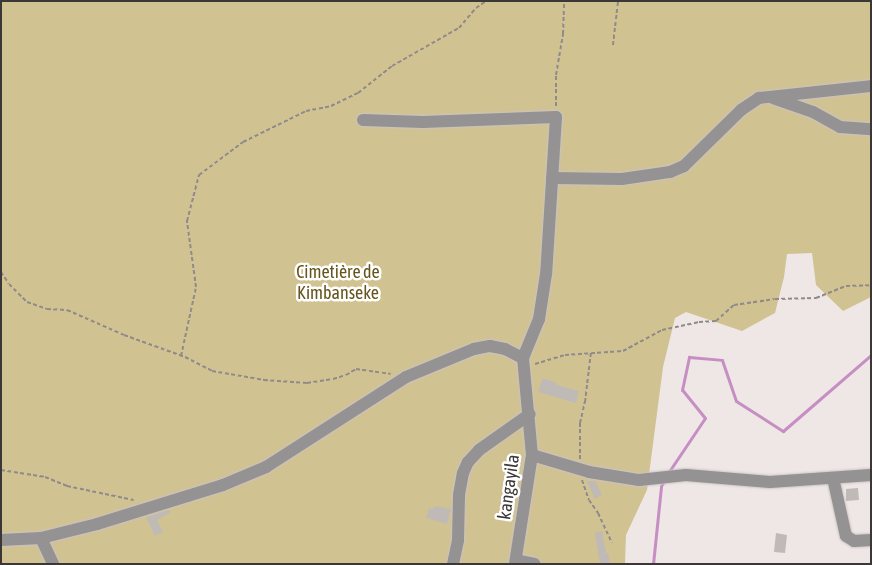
<!DOCTYPE html>
<html>
<head>
<meta charset="utf-8">
<style>
	body { margin:0 }
	#map { position:relative; width:872px; height:565px; overflow:hidden; background:#eee7e6; font-family:"Asap Condensed",sans-serif }
	div>[style] { position:absolute }
	.green>* { inset:0; background:#d1c292 }
	.stream>* { height:3px; margin:-1.5px; padding:0 1.5px; transform-origin:1.5px; border-radius:1.5px; background:#c78ec3 }
	.building>* { inset:0; background:#bfbab6 }
	.path>* { height:2px; margin-top:-1px; transform-origin:0; background:repeating-linear-gradient(90deg,#908b8a 0 4px,transparent 0 6.5px) }
	.roads { filter:drop-shadow(0 0 1px #cac4c3) drop-shadow(0 0 1px #cac4c3) }
	.minor>* { height:12px; margin:-6px; padding:0 6px; transform-origin:6px; border-radius:6px; background:#959293 }
	span { translate:-50% -50%; white-space:nowrap; text-align:center; line-height:1.15; -webkit-text-stroke:5px #fff; paint-order:stroke }
	.park-label { font-size:18px; color:#65541c }
	.street-label { font-size:18px; color:#3a3736 }
	.frame { position:absolute; inset:0; border:2px solid #3a3736; pointer-events:none }
</style>
</head>
<body>
<div id="map">
	<div class="green">
		<i style="clip-path:polygon(1px 1px,871px 1px,871px 297px,843px 311px,816px 285px,812px 253px,787px 254px,784px 277px,775px 313px,742px 331px,686px 312px,675px 318px,663px 367px,647px 490px,626px 535px,625px 564px,1px 564px)"></i>
	</div>
	<div class="stream">
		<i style="left:668px;top:473px;width:66px;rotate:-56.1deg"></i>
		<i style="left:705px;top:418px;width:36px;rotate:-129deg"></i>
		<i style="left:682px;top:390px;width:34px;rotate:-78deg"></i>
		<i style="left:689px;top:357px;width:33px;rotate:5deg"></i>
		<i style="left:722px;top:360px;width:43px;rotate:71.1deg"></i>
		<i style="left:736px;top:401px;width:56px;rotate:32.6deg"></i>
		<i style="left:783px;top:431px;width:116px;rotate:-40.8deg"></i>
		<i style="left:653px;top:564px;width:78px;rotate:-84.1deg"></i>
		<i style="left:661px;top:486px;width:6px;rotate:-59deg"></i>
	</div>
	<div class="building">
		<i style="clip-path:polygon(543px 378px,557px 383px,556px 385px,579px 391px,576px 403px,538px 392px)"></i>
		<i style="clip-path:polygon(591px 481px,595px 481px,602px 495px,595px 499px,587px 482px)"></i>
		<i style="clip-path:polygon(858px 488px,859px 500px,846px 501px,846px 489px)"></i>
		<i style="clip-path:polygon(434px 506px,451px 509px,447px 524px,426px 518px,429px 508px,433px 509px)"></i>
		<i style="clip-path:polygon(169px 510px,171px 512px,157px 520px,163px 532px,155px 536px,146px 517px)"></i>
		<i style="clip-path:polygon(602px 531px,606px 553px,608px 553px,610px 564px,600px 564px,595px 533px)"></i>
		<i style="clip-path:polygon(776px 533px,787px 535px,785px 553px,774px 552px)"></i>
	</div>
	<div class="path">
		<i style="left:613px;top:45px;width:44px;rotate:-83.5deg"></i>
		<i style="left:556px;top:106px;width:31px;rotate:-90deg"></i>
		<i style="left:556px;top:75px;width:42px;rotate:-80.3deg"></i>
		<i style="left:563px;top:34px;width:33px;rotate:-88deg"></i>
		<i style="left:1px;top:272px;width:14px;rotate:56deg"></i>
		<i style="left:9px;top:284px;width:25px;rotate:45deg"></i>
		<i style="left:27px;top:302px;width:21px;rotate:19deg"></i>
		<i style="left:47px;top:309px;width:20px;rotate:3deg"></i>
		<i style="left:67px;top:310px;width:62px;rotate:23.7deg"></i>
		<i style="left:124px;top:335px;width:65px;rotate:19.8deg"></i>
		<i style="left:185px;top:357px;width:30px;rotate:27deg"></i>
		<i style="left:212px;top:371px;width:53px;rotate:9.8deg"></i>
		<i style="left:264px;top:380px;width:43px;rotate:4deg"></i>
		<i style="left:307px;top:383px;width:26px;rotate:-9deg"></i>
		<i style="left:333px;top:379px;width:14px;rotate:-17deg"></i>
		<i style="left:346px;top:375px;width:12px;rotate:-31deg"></i>
		<i style="left:356px;top:369px;width:35px;rotate:8deg"></i>
		<i style="left:181px;top:356px;width:71px;rotate:-77.7deg"></i>
		<i style="left:196px;top:287px;width:67px;rotate:-97.8deg"></i>
		<i style="left:187px;top:221px;width:48px;rotate:-75.4deg"></i>
		<i style="left:199px;top:175px;width:55px;rotate:-36.9deg"></i>
		<i style="left:243px;top:142px;width:70px;rotate:-26.2deg"></i>
		<i style="left:306px;top:111px;width:25px;rotate:-11deg"></i>
		<i style="left:331px;top:106px;width:30px;rotate:-26deg"></i>
		<i style="left:358px;top:93px;width:43px;rotate:-38.5deg"></i>
		<i style="left:392px;top:66px;width:77px;rotate:-29.6deg"></i>
		<i style="left:459px;top:28px;width:26px;rotate:-50deg"></i>
		<i style="left:476px;top:8px;width:12px;rotate:-35deg"></i>
		<i style="left:535px;top:364px;width:31px;rotate:-17deg"></i>
		<i style="left:565px;top:355px;width:58px;rotate:-3.9deg"></i>
		<i style="left:623px;top:351px;width:44px;rotate:-28.3deg"></i>
		<i style="left:662px;top:330px;width:38px;rotate:-12deg"></i>
		<i style="left:699px;top:322px;width:17px;rotate:-3deg"></i>
		<i style="left:716px;top:321px;width:24px;rotate:-42deg"></i>
		<i style="left:734px;top:305px;width:41px;rotate:-8.3deg"></i>
		<i style="left:775px;top:299px;width:41px;rotate:-1.4deg"></i>
		<i style="left:816px;top:298px;width:32px;rotate:-22deg"></i>
		<i style="left:846px;top:286px;width:25px;rotate:-2deg"></i>
		<i style="left:580px;top:459px;width:36px;rotate:-90deg"></i>
		<i style="left:580px;top:423px;width:22px;rotate:-77deg"></i>
		<i style="left:585px;top:402px;width:50px;rotate:-83.2deg"></i>
		<i style="left:1px;top:470px;width:45px;rotate:9deg"></i>
		<i style="left:45px;top:477px;width:24px;rotate:22deg"></i>
		<i style="left:67px;top:486px;width:68px;rotate:11.8deg"></i>
		<i style="left:582px;top:480px;width:21px;rotate:71deg"></i>
		<i style="left:589px;top:500px;width:16px;rotate:55deg"></i>
		<i style="left:598px;top:513px;width:33px;rotate:65deg"></i>
	</div>
	<div class="roads">
		<div class="minor">
			<i style="left:773px;top:98px;width:42px;rotate:19.3deg"></i>
			<i style="left:813px;top:112px;width:31px;rotate:29deg"></i>
			<i style="left:840px;top:127px;width:31px;rotate:4deg"></i>
			<i style="left:363px;top:120px;width:60px;rotate:1.9deg"></i>
			<i style="left:423px;top:122px;width:133px;rotate:-2.2deg"></i>
			<i style="left:556px;top:117px;width:157px;rotate:93.6deg"></i>
			<i style="left:546px;top:274px;width:46px;rotate:98.8deg"></i>
			<i style="left:539px;top:319px;width:42px;rotate:112.3deg"></i>
			<i style="left:523px;top:358px;width:97px;rotate:84.7deg"></i>
			<i style="left:532px;top:455px;width:110px;rotate:98.9deg"></i>
			<i style="left:552px;top:178px;width:70px;rotate:0.8deg"></i>
			<i style="left:622px;top:179px;width:49px;rotate:-8.3deg"></i>
			<i style="left:670px;top:172px;width:15px;rotate:-23deg"></i>
			<i style="left:684px;top:166px;width:80px;rotate:-44.5deg"></i>
			<i style="left:741px;top:110px;width:22px;rotate:-34deg"></i>
			<i style="left:759px;top:98px;width:113px;rotate:-6.1deg"></i>
			<i style="left:532px;top:455px;width:59px;rotate:16.6deg"></i>
			<i style="left:589px;top:472px;width:51px;rotate:9.1deg"></i>
			<i style="left:639px;top:480px;width:47px;rotate:-6.1deg"></i>
			<i style="left:686px;top:475px;width:84px;rotate:4.8deg"></i>
			<i style="left:770px;top:482px;width:101px;rotate:-4deg"></i>
			<i style="left:833px;top:478px;width:59px;rotate:77.4deg"></i>
			<i style="left:846px;top:536px;width:9px;rotate:32deg"></i>
			<i style="left:854px;top:541px;width:17px;rotate:-3deg"></i>
			<i style="left:41px;top:538px;width:29px;rotate:65deg"></i>
			<i style="left:1px;top:540px;width:40px;rotate:-2.9deg"></i>
			<i style="left:41px;top:538px;width:58px;rotate:-14deg"></i>
			<i style="left:97px;top:524px;width:132px;rotate:-17.2deg"></i>
			<i style="left:223px;top:485px;width:47px;rotate:-22.7deg"></i>
			<i style="left:266px;top:467px;width:166px;rotate:-32.7deg"></i>
			<i style="left:406px;top:377px;width:74px;rotate:-22.4deg"></i>
			<i style="left:474px;top:349px;width:16px;rotate:-11deg"></i>
			<i style="left:490px;top:346px;width:15px;rotate:11deg"></i>
			<i style="left:505px;top:349px;width:20px;rotate:27deg"></i>
			<i style="left:516px;top:560px;width:19px;rotate:12deg"></i>
			<i style="left:453px;top:564px;width:25px;rotate:-78deg"></i>
			<i style="left:458px;top:540px;width:45px;rotate:-88.7deg"></i>
			<i style="left:459px;top:495px;width:22px;rotate:-80deg"></i>
			<i style="left:463px;top:473px;width:12px;rotate:-66deg"></i>
			<i style="left:468px;top:462px;width:16px;rotate:-47deg"></i>
			<i style="left:479px;top:450px;width:62px;rotate:-35.2deg"></i>
		</div>
	</div>
	<div class="park-label">
		<span style="left:338px;top:283px">Cimetière de<br>Kimbanseke</span>
	</div>
	<div class="street-label">
		<span style="left:509px;top:487px;rotate:-82deg">kangayila</span>
	</div>
	<div class="frame"></div>
</div>
</body>
</html>
